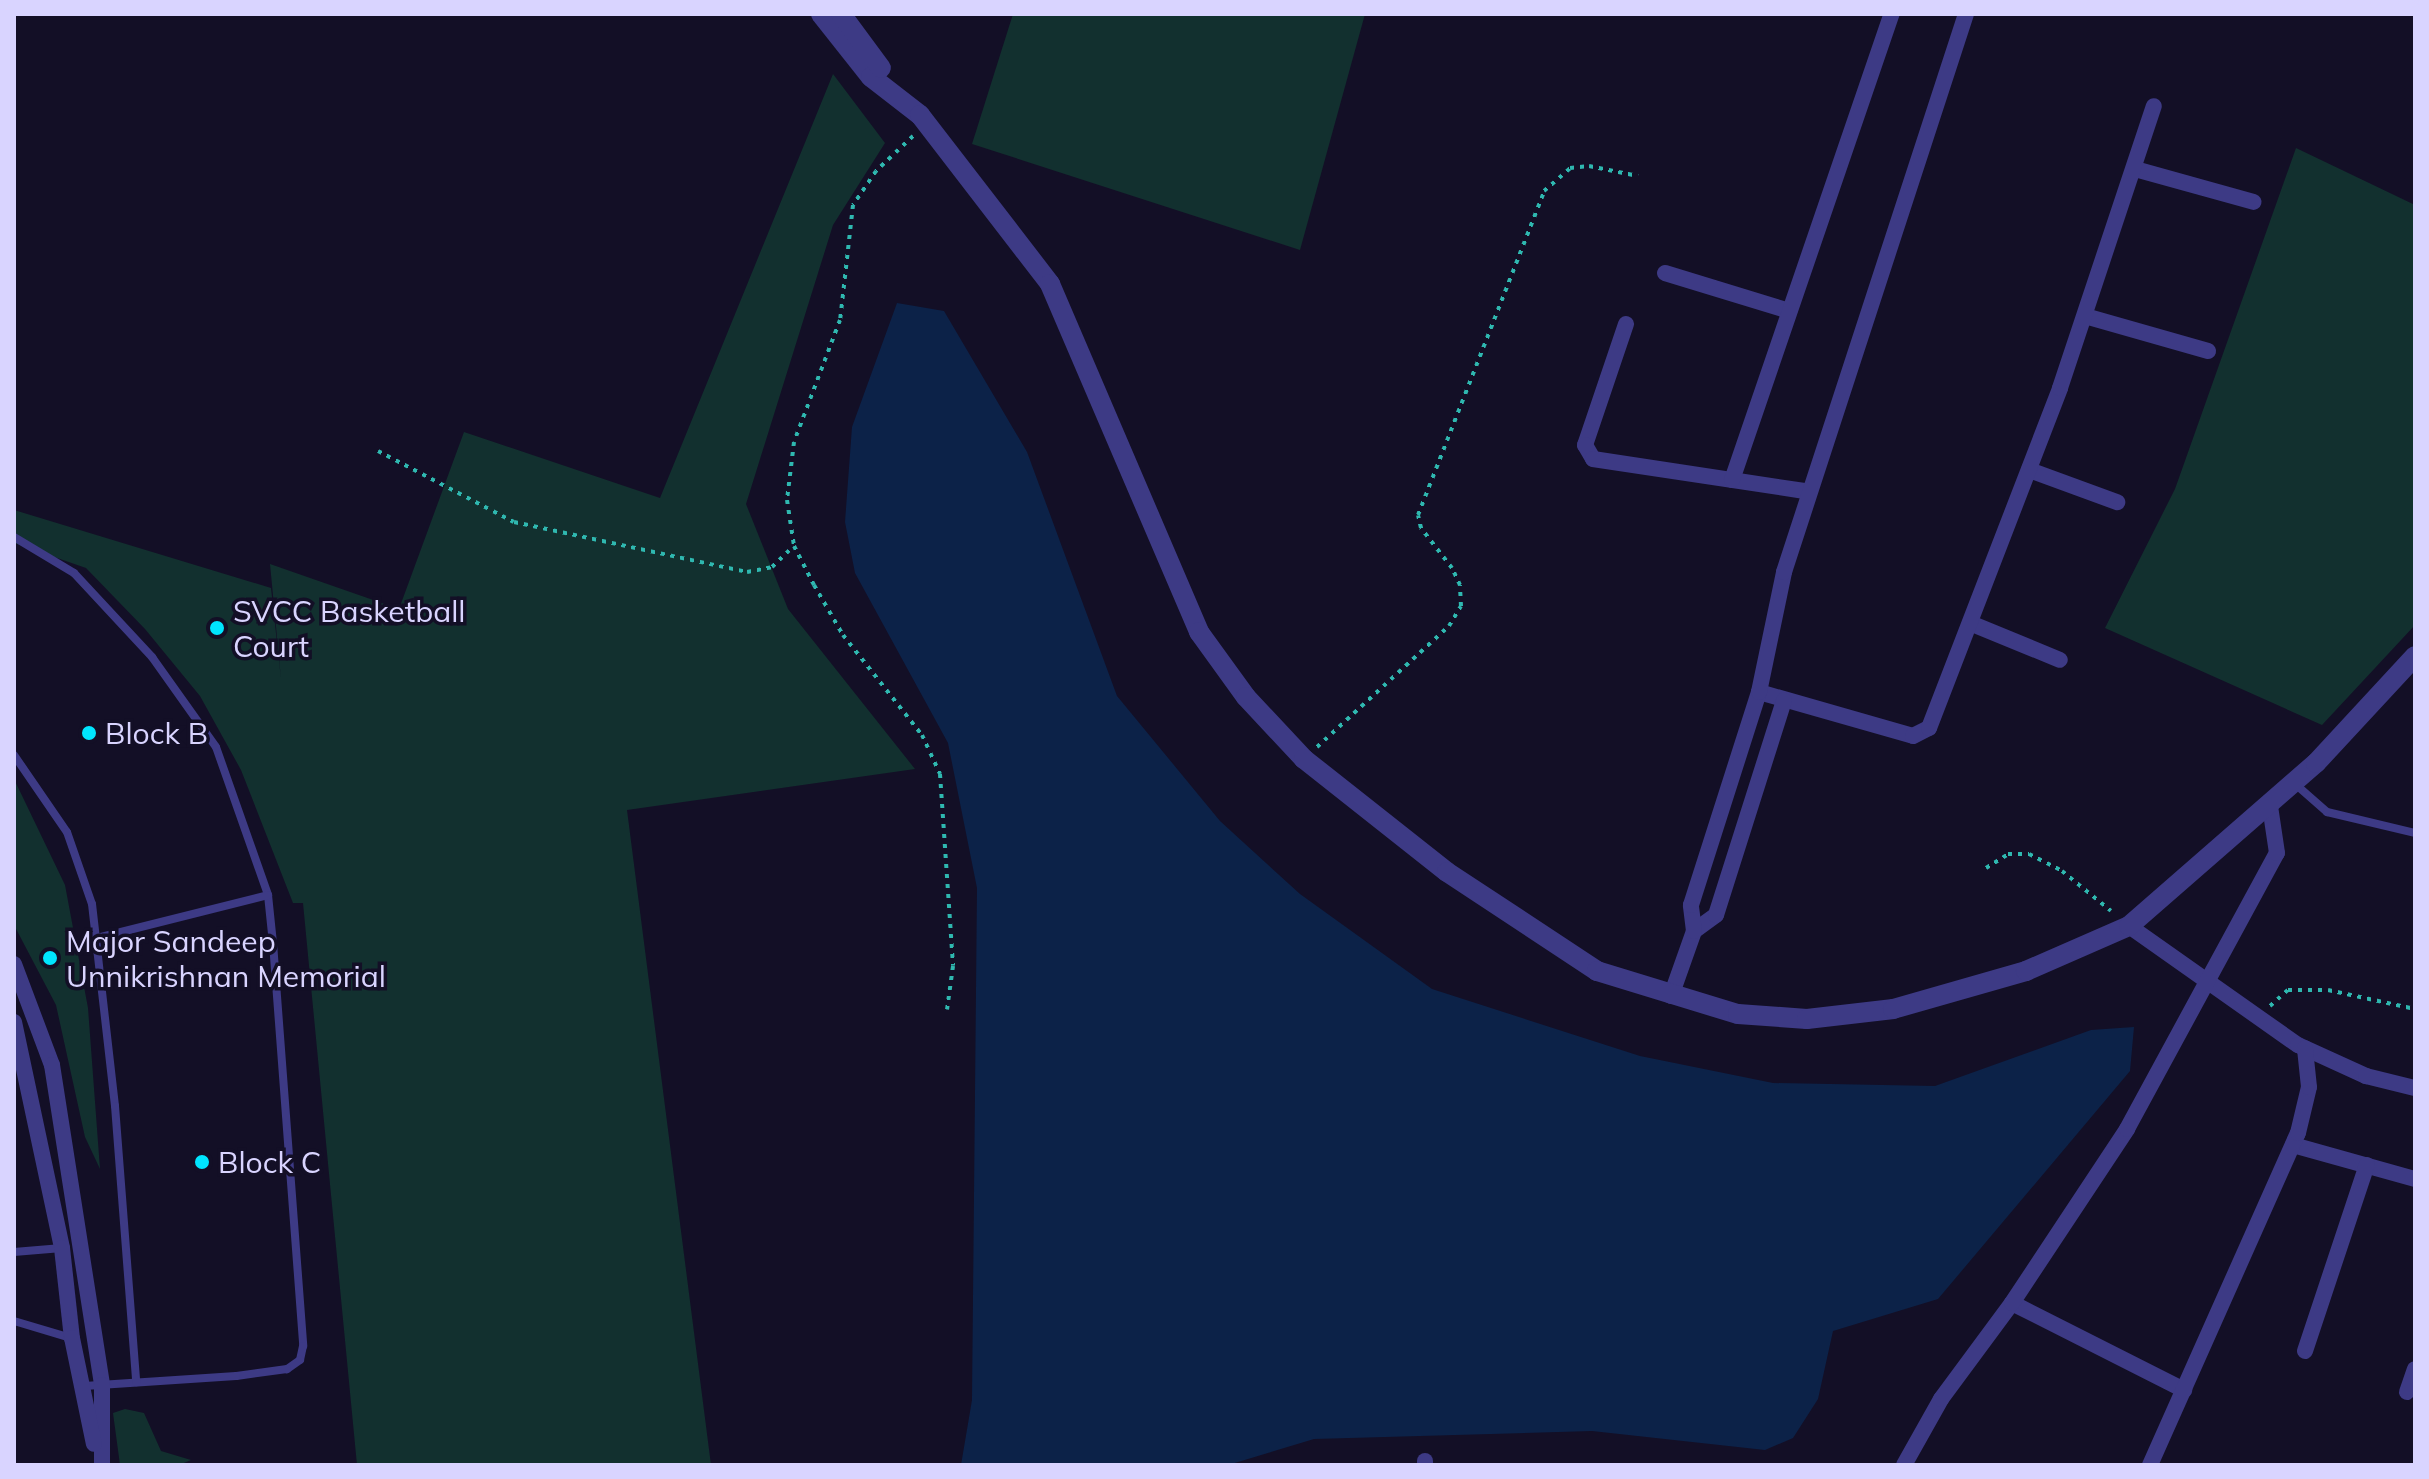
<!DOCTYPE html>
<html>
<head>
<meta charset="utf-8">
<style>
	body { margin:0 }
	#map { position:relative; width:2429px; height:1479px; overflow:hidden; background:#130f26; font-family:Mulish,sans-serif }
	div>[style] { position:absolute }
	.green>* { inset:0; background:#12302f }
	.water>* { inset:0; background:#0c2248 }
	.path>* { height:4px; margin-top:-2px; transform-origin:0; background:repeating-linear-gradient(90deg,#2fb8b0 0 4px,transparent 0 10px) }
	.service>* { height:8px; margin:-4px; padding:0 4px; transform-origin:4px; border-radius:4px; background:#3d3a85 }
	.minor>* { height:16px; margin:-8px; padding:0 8px; transform-origin:8px; border-radius:8px; background:#3d3a85 }
	.tertiary>* { height:20px; margin:-10px; padding:0 10px; transform-origin:10px; border-radius:10px; background:#3d3a85 }
	.dots>* { width:22px; height:22px; translate:-50% -50%; box-sizing:border-box; border:4px solid #130f26; border-radius:50% }
	span { translate:-50% -50%; white-space:nowrap; text-align:center; line-height:1.15; -webkit-text-stroke:7px #130f26; paint-order:stroke }
	.poi-label { font-size:30px; color:#d9d4ff }
	.left { translate:0 -50%; text-align:left }
	.frame { position:absolute; inset:0; border:16px solid #d9d4ff; pointer-events:none }
</style>
</head>
<body>
<div id="map">
	<div class="green">
		<i style="clip-path:polygon(1013px 14px,1365px 14px,1300px 250px,972px 144px)"></i>
		<i style="clip-path:polygon(833px 74px,885px 143px,833px 225px,746px 504px,788px 609px,915px 769px,627px 810px,711px 1465px,357px 1465px,303px 903px,293px 903px,241px 770px,200px 696px,145px 629px,86px 568px,14px 543px,14px 510px,271px 588px,281px 679px,270px 564px,399px 609px,464px 432px,660px 498px)"></i>
		<i style="clip-path:polygon(2296px 148px,2415px 205px,2415px 625px,2322px 725px,2105px 628px,2175px 489px)"></i>
		<i style="clip-path:polygon(14px 779px,65px 885px,88px 1008px,100px 1169px,85px 1137px,56px 1005px,14px 925px)"></i>
		<i style="clip-path:polygon(125px 1409px,144px 1413px,161px 1451px,191px 1460px,179px 1465px,120px 1465px,113px 1413px)"></i>
	</div>
	<div class="water">
		<i style="clip-path:polygon(897px 303px,944px 311px,1027px 452px,1117px 696px,1220px 821px,1300px 894px,1432px 989px,1640px 1056px,1773px 1083px,1935px 1086px,2091px 1030px,2134px 1027px,2130px 1071px,1938px 1299px,1833px 1331px,1818px 1399px,1793px 1438px,1765px 1450px,1592px 1431px,1314px 1439px,1228px 1465px,961px 1465px,972px 1400px,977px 888px,948px 743px,855px 573px,845px 522px,852px 427px)"></i>
	</div>
	<div class="path">
		<i style="left:913px;top:136px;width:51px;rotate:136.6deg"></i>
		<i style="left:876px;top:171px;width:41px;rotate:124.1deg"></i>
		<i style="left:853px;top:205px;width:116px;rotate:96.4deg"></i>
		<i style="left:840px;top:320px;width:130px;rotate:110.7deg"></i>
		<i style="left:794px;top:442px;width:58px;rotate:96.9deg"></i>
		<i style="left:787px;top:500px;width:47px;rotate:81.3deg"></i>
		<i style="left:794px;top:546px;width:44px;rotate:62.9deg"></i>
		<i style="left:814px;top:585px;width:58px;rotate:59.9deg"></i>
		<i style="left:843px;top:635px;width:127px;rotate:51.7deg"></i>
		<i style="left:922px;top:735px;width:43px;rotate:65.2deg"></i>
		<i style="left:940px;top:774px;width:192px;rotate:86.1deg"></i>
		<i style="left:953px;top:966px;width:44px;rotate:97.8deg"></i>
		<i style="left:378px;top:451px;width:153px;rotate:27.6deg"></i>
		<i style="left:514px;top:522px;width:238px;rotate:12.1deg"></i>
		<i style="left:747px;top:572px;width:25px;rotate:-11deg"></i>
		<i style="left:772px;top:567px;width:30px;rotate:-44deg"></i>
		<i style="left:1317px;top:747px;width:179px;rotate:-42.5deg"></i>
		<i style="left:1449px;top:626px;width:23px;rotate:-59deg"></i>
		<i style="left:1461px;top:606px;width:21px;rotate:-93deg"></i>
		<i style="left:1460px;top:585px;width:19px;rotate:-115deg"></i>
		<i style="left:1452px;top:568px;width:51px;rotate:-127.8deg"></i>
		<i style="left:1421px;top:528px;width:13px;rotate:-103deg"></i>
		<i style="left:1418px;top:515px;width:348px;rotate:-68.7deg"></i>
		<i style="left:1544px;top:191px;width:35px;rotate:-41deg"></i>
		<i style="left:1570px;top:168px;width:19px;rotate:-6deg"></i>
		<i style="left:1589px;top:166px;width:50px;rotate:11.5deg"></i>
		<i style="left:1986px;top:868px;width:26px;rotate:-32deg"></i>
		<i style="left:2008px;top:854px;width:21px"></i>
		<i style="left:2029px;top:854px;width:37px;rotate:27deg"></i>
		<i style="left:2062px;top:871px;width:63px;rotate:39.2deg"></i>
		<i style="left:2270px;top:1006px;width:24px;rotate:-42deg"></i>
		<i style="left:2288px;top:990px;width:40px"></i>
		<i style="left:2328px;top:990px;width:89px;rotate:12.3deg"></i>
	</div>
	<div class="service">
		<i style="left:14px;top:537px;width:70px;rotate:31deg"></i>
		<i style="left:74px;top:573px;width:115px;rotate:47.1deg"></i>
		<i style="left:152px;top:657px;width:110px;rotate:54.6deg"></i>
		<i style="left:216px;top:747px;width:157px;rotate:70.6deg"></i>
		<i style="left:268px;top:895px;width:48px;rotate:84.1deg"></i>
		<i style="left:273px;top:943px;width:404px;rotate:85.7deg"></i>
		<i style="left:303px;top:1346px;width:14px;rotate:102deg"></i>
		<i style="left:300px;top:1360px;width:16px;rotate:145deg"></i>
		<i style="left:287px;top:1369px;width:51px;rotate:172.2deg"></i>
		<i style="left:236px;top:1376px;width:152px;rotate:176.2deg"></i>
		<i style="left:14px;top:755px;width:93px;rotate:55.5deg"></i>
		<i style="left:67px;top:832px;width:76px;rotate:70.9deg"></i>
		<i style="left:92px;top:904px;width:203px;rotate:83.5deg"></i>
		<i style="left:115px;top:1106px;width:277px;rotate:85.6deg"></i>
		<i style="left:2294px;top:783px;width:44px;rotate:41.3deg"></i>
		<i style="left:2327px;top:812px;width:90px;rotate:13.4deg"></i>
		<i style="left:97px;top:938px;width:176px;rotate:-14.1deg"></i>
		<i style="left:14px;top:1252px;width:48px;rotate:-4.8deg"></i>
		<i style="left:14px;top:1321px;width:59px;rotate:16.6deg"></i>
	</div>
	<div class="minor">
		<i style="left:2135px;top:169px;width:123px;rotate:15.5deg"></i>
		<i style="left:1665px;top:273px;width:130px;rotate:17deg"></i>
		<i style="left:2085px;top:316px;width:128px;rotate:15.9deg"></i>
		<i style="left:1626px;top:324px;width:128px;rotate:108.7deg"></i>
		<i style="left:1585px;top:445px;width:16px;rotate:60deg"></i>
		<i style="left:1593px;top:459px;width:219px;rotate:8.6deg"></i>
		<i style="left:2029px;top:470px;width:94px;rotate:20deg"></i>
		<i style="left:1732px;top:480px;width:493px;rotate:-71.1deg"></i>
		<i style="left:1970px;top:623px;width:97px;rotate:22.3deg"></i>
		<i style="left:1759px;top:692px;width:160px;rotate:15.9deg"></i>
		<i style="left:1913px;top:736px;width:18px;rotate:-27deg"></i>
		<i style="left:1929px;top:728px;width:364px;rotate:-68.9deg"></i>
		<i style="left:2060px;top:388px;width:297px;rotate:-71.6deg"></i>
		<i style="left:2129px;top:926px;width:207px;rotate:35.2deg"></i>
		<i style="left:2298px;top:1045px;width:75px;rotate:24.5deg"></i>
		<i style="left:2366px;top:1076px;width:50px;rotate:13.8deg"></i>
		<i style="left:1694px;top:931px;width:27px;rotate:-36deg"></i>
		<i style="left:1716px;top:915px;width:225px;rotate:-72.4deg"></i>
		<i style="left:14px;top:964px;width:108px;rotate:69.4deg"></i>
		<i style="left:52px;top:1065px;width:324px;rotate:81.1deg"></i>
		<i style="left:102px;top:1385px;width:80px;rotate:90deg"></i>
		<i style="left:1671px;top:996px;width:69px;rotate:-70.5deg"></i>
		<i style="left:1694px;top:931px;width:26px;rotate:-97deg"></i>
		<i style="left:1691px;top:905px;width:224px;rotate:-72.3deg"></i>
		<i style="left:1759px;top:692px;width:123px;rotate:-78.2deg"></i>
		<i style="left:1784px;top:572px;width:587px;rotate:-71.94deg"></i>
		<i style="left:14px;top:1022px;width:231px;rotate:78deg"></i>
		<i style="left:62px;top:1248px;width:91px;rotate:83.7deg"></i>
		<i style="left:72px;top:1338px;width:108px;rotate:78.3deg"></i>
		<i style="left:2293px;top:1145px;width:127px;rotate:15.6deg"></i>
		<i style="left:2012px;top:1303px;width:193px;rotate:26.8deg"></i>
		<i style="left:2305px;top:1351px;width:196px;rotate:-71.6deg"></i>
		<i style="left:2407px;top:1392px;width:24px;rotate:-71deg"></i>
		<i style="left:1425px;top:1461px;width:4px;rotate:90deg"></i>
		<i style="left:1904px;top:1465px;width:76px;rotate:-60.7deg"></i>
		<i style="left:1941px;top:1399px;width:119px;rotate:-53.5deg"></i>
		<i style="left:2012px;top:1303px;width:209px;rotate:-56.5deg"></i>
		<i style="left:2127px;top:1129px;width:314px;rotate:-61.5deg"></i>
		<i style="left:2277px;top:853px;width:48px;rotate:-98.5deg"></i>
		<i style="left:2150px;top:1465px;width:363px;rotate:-66deg"></i>
		<i style="left:2298px;top:1133px;width:47px;rotate:-76.6deg"></i>
		<i style="left:2309px;top:1087px;width:39px;rotate:-96deg"></i>
	</div>
	<div class="tertiary">
		<i style="left:821px;top:14px;width:80px;rotate:51.6deg"></i>
		<i style="left:871px;top:77px;width:62px;rotate:37.8deg"></i>
		<i style="left:920px;top:115px;width:213px;rotate:52.4deg"></i>
		<i style="left:1050px;top:284px;width:379px;rotate:66.8deg"></i>
		<i style="left:1199px;top:632px;width:80px;rotate:54.1deg"></i>
		<i style="left:1246px;top:697px;width:85px;rotate:46.9deg"></i>
		<i style="left:1304px;top:759px;width:182px;rotate:38.3deg"></i>
		<i style="left:1447px;top:872px;width:180px;rotate:33.4deg"></i>
		<i style="left:1597px;top:971px;width:147px;rotate:17deg"></i>
		<i style="left:1738px;top:1014px;width:69px;rotate:4.1deg"></i>
		<i style="left:1807px;top:1019px;width:87px;rotate:-6.6deg"></i>
		<i style="left:1893px;top:1009px;width:138px;rotate:-15.9deg"></i>
		<i style="left:2026px;top:971px;width:112px;rotate:-23.6deg"></i>
		<i style="left:2129px;top:926px;width:248px;rotate:-41.1deg"></i>
		<i style="left:2316px;top:763px;width:146px;rotate:-47.2deg"></i>
		<i style="left:841px;top:14px;width:67px;rotate:53.5deg"></i>
	</div>
	<div class="dots">
		<i style="left:217px;top:628px;background:#00e5ff"></i>
		<i style="left:89px;top:733px;background:#00e5ff"></i>
		<i style="left:50px;top:958px;background:#00e5ff"></i>
		<i style="left:202px;top:1162px;background:#00e5ff"></i>
	</div>
	<div class="poi-label">
		<span class="left" style="left:233px;top:628px">SVCC Basketball<br>Court</span>
		<span class="left" style="left:105px;top:733px">Block B</span>
		<span class="left" style="left:66px;top:958px">Major Sandeep<br>Unnikrishnan Memorial</span>
		<span class="left" style="left:218px;top:1162px">Block C</span>
	</div>
	<div class="frame"></div>
</div>
</body>
</html>
